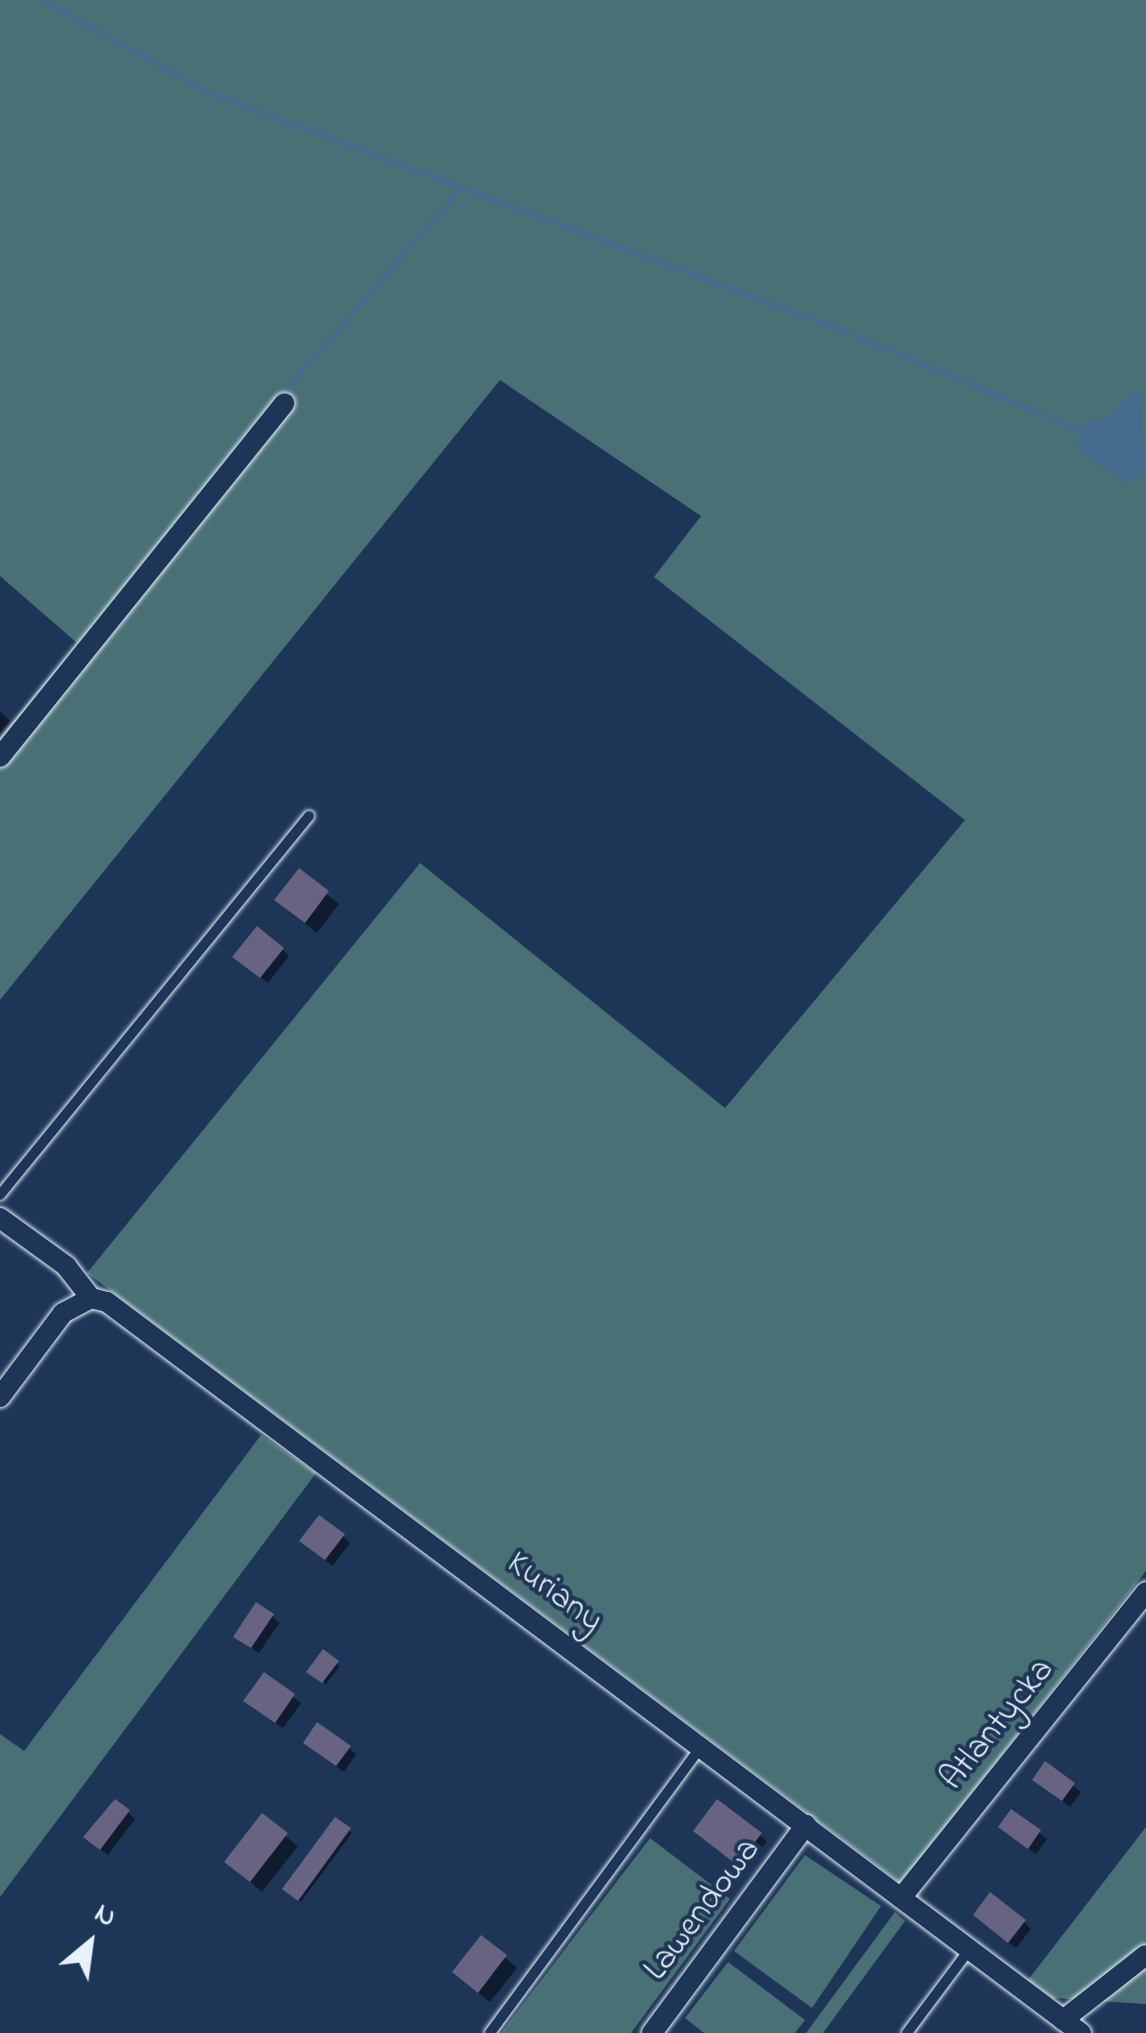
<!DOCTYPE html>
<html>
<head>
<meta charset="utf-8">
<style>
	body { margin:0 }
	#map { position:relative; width:1146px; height:2033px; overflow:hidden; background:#1d3557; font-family:"Indie Flower",sans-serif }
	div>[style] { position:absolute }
	.green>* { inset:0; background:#487075 }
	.water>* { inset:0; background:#446b8c }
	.shadow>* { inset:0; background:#0007 }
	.stream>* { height:5px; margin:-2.5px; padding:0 2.5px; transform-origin:2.5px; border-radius:2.5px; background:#446b8c }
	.building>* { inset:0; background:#676381 }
	.roads { filter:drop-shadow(0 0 2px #e8f1f8) drop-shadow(0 0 2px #e8f1f8) }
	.service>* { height:10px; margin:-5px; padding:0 5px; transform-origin:5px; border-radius:5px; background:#1d3557 }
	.minor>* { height:20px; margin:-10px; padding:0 10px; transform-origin:10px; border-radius:10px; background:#1d3557 }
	span { translate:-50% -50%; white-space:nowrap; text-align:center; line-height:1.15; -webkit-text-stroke:8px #1d3557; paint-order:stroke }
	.street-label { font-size:35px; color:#e8f1f8 }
	.north { position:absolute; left:40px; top:1893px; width:100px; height:100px; -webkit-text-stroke:8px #1d3557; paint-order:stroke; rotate:29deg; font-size:28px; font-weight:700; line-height:40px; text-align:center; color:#e8f1f8 }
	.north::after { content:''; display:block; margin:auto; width:35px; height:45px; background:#e8f1f8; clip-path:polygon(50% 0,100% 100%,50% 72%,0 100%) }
</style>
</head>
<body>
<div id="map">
	<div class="green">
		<i style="clip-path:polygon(0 0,1146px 0,1146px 1571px,901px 1883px,87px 1273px,420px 863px,725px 1108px,965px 820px,654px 577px,701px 516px,500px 380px,0 1000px,0 737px,77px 643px,0 576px)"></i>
		<i style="clip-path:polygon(261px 1435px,316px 1473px,0 1897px,0 1734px,24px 1751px)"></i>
		<i style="clip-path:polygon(1146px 1827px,1146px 2004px,1053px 1998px,1028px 1980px)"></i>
		<i style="clip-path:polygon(650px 1838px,730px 1899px,631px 2033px,501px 2033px)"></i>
		<i style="clip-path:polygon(805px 1855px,881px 1906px,812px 2008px,734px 1951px)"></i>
		<i style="clip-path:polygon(895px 1912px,905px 1921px,823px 2033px,806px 2033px)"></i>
		<i style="clip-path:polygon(728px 1962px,805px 2020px,795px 2033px,704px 2033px,685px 2018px)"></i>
	</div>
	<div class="water">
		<i style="clip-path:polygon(1139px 388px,1146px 472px,1124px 483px,1074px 448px,1086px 421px,1102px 420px)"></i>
	</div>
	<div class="shadow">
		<i style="clip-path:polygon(0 711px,10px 721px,0 734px)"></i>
		<i style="clip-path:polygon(299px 872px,339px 904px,317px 933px,289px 911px)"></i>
		<i style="clip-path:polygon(282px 949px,289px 956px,268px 983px,243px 964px)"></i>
		<i style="clip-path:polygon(343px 1536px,350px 1543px,333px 1566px,309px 1548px)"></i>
		<i style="clip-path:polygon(272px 1616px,279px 1623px,259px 1653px,244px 1643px)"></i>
		<i style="clip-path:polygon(323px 1653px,340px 1666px,326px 1684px,310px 1672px)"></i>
		<i style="clip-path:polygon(264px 1676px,301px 1703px,283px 1728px,253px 1708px)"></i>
		<i style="clip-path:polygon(349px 1748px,356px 1754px,344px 1772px,313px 1749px)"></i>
		<i style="clip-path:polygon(1045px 1765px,1081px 1792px,1070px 1807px,1042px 1786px)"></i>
		<i style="clip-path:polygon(128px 1812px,135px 1819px,108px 1855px,93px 1844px)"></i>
		<i style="clip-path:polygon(1011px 1812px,1047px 1839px,1036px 1854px,1008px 1833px)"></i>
		<i style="clip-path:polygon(262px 1817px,298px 1846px,262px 1892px,227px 1862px)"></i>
		<i style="clip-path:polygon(336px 1820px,352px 1833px,301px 1902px,285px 1889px)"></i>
		<i style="clip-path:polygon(760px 1835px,767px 1842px,745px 1870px,703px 1838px)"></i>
		<i style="clip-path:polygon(983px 1922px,1024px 1922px,1031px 1929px,1016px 1948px)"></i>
		<i style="clip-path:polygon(482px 1938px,517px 1968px,490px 2002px,466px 1983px)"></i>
	</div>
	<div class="stream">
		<i style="left:43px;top:0;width:186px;rotate:29.3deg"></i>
		<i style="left:205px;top:91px;width:684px;rotate:20.56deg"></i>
		<i style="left:845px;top:331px;width:255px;rotate:22.8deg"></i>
		<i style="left:208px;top:479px;width:385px;rotate:-49.1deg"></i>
	</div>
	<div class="building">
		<i style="clip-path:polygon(299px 868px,329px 891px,305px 923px,274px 900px)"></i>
		<i style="clip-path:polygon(257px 926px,284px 948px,260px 978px,232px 957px)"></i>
		<i style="clip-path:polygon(319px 1515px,345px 1534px,325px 1560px,299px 1541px)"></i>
		<i style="clip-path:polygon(256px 1602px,274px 1614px,251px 1648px,233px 1637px)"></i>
		<i style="clip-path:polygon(323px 1649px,339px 1661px,322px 1683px,306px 1672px)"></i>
		<i style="clip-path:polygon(264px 1672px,295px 1694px,275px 1723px,243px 1701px)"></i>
		<i style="clip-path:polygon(317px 1722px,351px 1746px,336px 1766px,303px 1743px)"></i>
		<i style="clip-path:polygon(1045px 1761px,1075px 1783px,1062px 1801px,1032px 1780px)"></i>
		<i style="clip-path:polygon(115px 1799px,130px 1810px,100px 1850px,83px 1837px)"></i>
		<i style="clip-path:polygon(717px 1799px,762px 1833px,737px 1865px,693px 1831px)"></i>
		<i style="clip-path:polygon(1011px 1809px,1041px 1830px,1028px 1849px,998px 1827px)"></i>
		<i style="clip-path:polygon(262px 1813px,288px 1833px,250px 1882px,224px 1862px)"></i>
		<i style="clip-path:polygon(335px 1817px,351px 1828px,298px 1901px,282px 1889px)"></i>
		<i style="clip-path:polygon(990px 1892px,1026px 1920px,1008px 1943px,973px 1915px)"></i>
		<i style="clip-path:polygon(481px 1935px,507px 1955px,478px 1993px,452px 1972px)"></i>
	</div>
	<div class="roads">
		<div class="service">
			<i style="left:0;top:1195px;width:489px;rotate:-50.8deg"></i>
			<i style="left:490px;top:2033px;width:354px;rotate:-53.6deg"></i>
			<i style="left:907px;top:2033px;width:104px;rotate:-53.2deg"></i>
		</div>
		<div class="minor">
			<i style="left:0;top:757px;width:454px;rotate:-51.2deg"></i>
			<i style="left:0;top:1218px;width:82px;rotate:36deg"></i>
			<i style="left:66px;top:1266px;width:41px;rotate:52deg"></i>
			<i style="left:0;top:1397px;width:105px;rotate:-53.1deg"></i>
			<i style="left:63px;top:1313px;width:32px;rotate:-28deg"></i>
			<i style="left:91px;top:1298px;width:16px;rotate:14deg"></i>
			<i style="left:107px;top:1302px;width:1218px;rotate:36.89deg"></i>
			<i style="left:901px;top:1898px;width:392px;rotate:-51.3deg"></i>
			<i style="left:1063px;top:2020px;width:105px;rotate:-38.1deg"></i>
			<i style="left:652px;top:2033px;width:259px;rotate:-53.5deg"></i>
		</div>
	</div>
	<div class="street-label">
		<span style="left:554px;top:1593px;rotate:37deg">Kuriany</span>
		<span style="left:998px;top:1725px;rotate:-51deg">Atlantycka</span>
		<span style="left:703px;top:1910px;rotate:-53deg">Lawendowa</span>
	</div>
	<div class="north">N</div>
</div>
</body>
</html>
